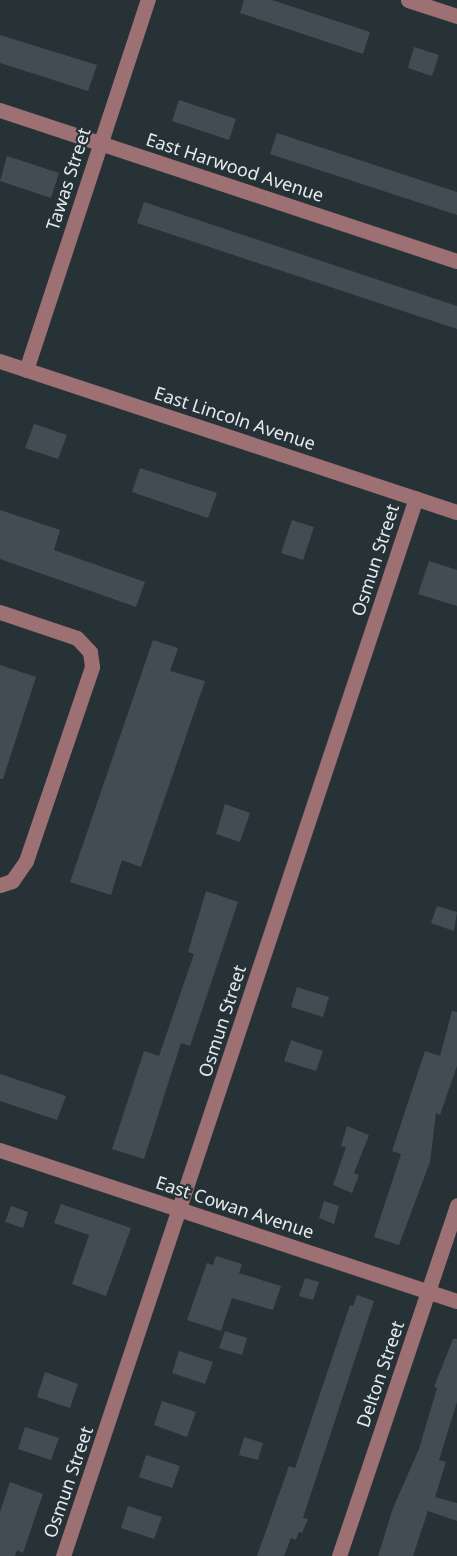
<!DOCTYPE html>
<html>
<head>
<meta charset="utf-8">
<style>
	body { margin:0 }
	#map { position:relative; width:457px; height:1556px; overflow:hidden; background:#273237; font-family:"Noto Sans",sans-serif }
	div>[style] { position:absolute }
	.building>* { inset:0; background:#414d52 }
	.minor>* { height:15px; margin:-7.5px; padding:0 7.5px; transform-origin:7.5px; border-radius:7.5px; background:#9d7174 }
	span { translate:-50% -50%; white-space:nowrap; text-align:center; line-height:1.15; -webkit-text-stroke:4.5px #273237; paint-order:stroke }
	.street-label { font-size:18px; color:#e3ebee }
</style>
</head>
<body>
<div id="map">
	<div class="building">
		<i style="clip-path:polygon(244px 0,272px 0,370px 32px,363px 54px,240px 13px)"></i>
		<i style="clip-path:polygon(0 35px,97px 65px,88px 91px,0 63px)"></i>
		<i style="clip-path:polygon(414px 47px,439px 55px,432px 76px,408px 68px)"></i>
		<i style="clip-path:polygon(179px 100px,236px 119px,229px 140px,172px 121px)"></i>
		<i style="clip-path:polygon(277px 133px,457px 192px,457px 215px,270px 154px)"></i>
		<i style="clip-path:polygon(7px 156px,59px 173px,51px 198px,0 181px)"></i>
		<i style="clip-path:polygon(144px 202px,457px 306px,457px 329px,137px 223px)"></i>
		<i style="clip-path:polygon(34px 424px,67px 435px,58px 459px,25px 448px)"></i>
		<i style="clip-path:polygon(140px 468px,217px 493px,208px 518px,132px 492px)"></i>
		<i style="clip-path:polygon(0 510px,60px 530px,54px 550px,145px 582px,136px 607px,0 559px)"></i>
		<i style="clip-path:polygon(292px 520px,314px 527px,303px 560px,281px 553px)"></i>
		<i style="clip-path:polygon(429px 561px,457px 570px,457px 606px,418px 594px)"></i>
		<i style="clip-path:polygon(153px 640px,178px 648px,170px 671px,205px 681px,141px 867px,122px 860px,111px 895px,70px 882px)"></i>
		<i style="clip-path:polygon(0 665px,36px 677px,3px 779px,0 779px)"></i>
		<i style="clip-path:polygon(225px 804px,250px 813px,240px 842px,216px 834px)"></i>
		<i style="clip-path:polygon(206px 891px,238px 902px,190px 1046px,181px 1043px,144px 1159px,112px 1149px,144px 1051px,159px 1056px,194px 954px,188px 952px)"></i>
		<i style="clip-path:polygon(437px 906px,457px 912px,454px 931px,431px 923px)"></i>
		<i style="clip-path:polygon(297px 987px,329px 997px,323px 1017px,291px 1007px)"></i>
		<i style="clip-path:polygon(452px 1011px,457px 1012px,457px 1066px,440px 1115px,436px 1113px,430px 1162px,399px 1245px,374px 1237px,401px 1154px,392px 1151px,425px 1051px,440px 1056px)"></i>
		<i style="clip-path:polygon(291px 1040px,323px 1051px,316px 1071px,284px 1061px)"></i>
		<i style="clip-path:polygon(0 1074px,66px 1096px,57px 1120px,0 1101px)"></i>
		<i style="clip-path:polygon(347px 1126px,369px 1135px,354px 1173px,359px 1175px,352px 1193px,333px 1185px,346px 1147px,341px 1146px)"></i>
		<i style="clip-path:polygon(324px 1201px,339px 1206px,334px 1224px,319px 1218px)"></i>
		<i style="clip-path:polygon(61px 1204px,131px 1228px,106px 1296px,72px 1284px,89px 1235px,54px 1223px)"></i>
		<i style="clip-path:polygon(11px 1206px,28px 1212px,23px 1228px,5px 1222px)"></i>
		<i style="clip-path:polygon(216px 1256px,242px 1264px,239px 1273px,281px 1286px,273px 1310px,232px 1298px,221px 1331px,187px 1320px,207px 1263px,213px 1265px)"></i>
		<i style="clip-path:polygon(305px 1278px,319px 1282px,313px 1300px,299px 1296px)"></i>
		<i style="clip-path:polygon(357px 1295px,374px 1301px,303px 1518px,308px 1519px,302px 1533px,299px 1532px,296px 1540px,291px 1538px,284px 1556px,257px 1556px,289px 1466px,295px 1468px,350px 1305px,353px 1306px)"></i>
		<i style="clip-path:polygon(225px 1331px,247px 1338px,242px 1355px,219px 1348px)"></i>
		<i style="clip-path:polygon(453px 1339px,457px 1339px,457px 1402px,439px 1460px,446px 1462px,435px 1497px,457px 1503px,457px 1521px,428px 1511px,413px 1556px,378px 1556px,393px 1508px,419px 1449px,437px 1388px,434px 1387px)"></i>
		<i style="clip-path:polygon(179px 1351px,213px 1362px,205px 1384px,172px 1373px)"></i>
		<i style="clip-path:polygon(45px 1372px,78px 1384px,70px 1408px,37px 1397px)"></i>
		<i style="clip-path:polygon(162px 1401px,196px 1412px,187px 1437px,154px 1425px)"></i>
		<i style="clip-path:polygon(25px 1427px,59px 1438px,51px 1460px,18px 1449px)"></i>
		<i style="clip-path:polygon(244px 1437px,263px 1443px,258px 1460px,239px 1455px)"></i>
		<i style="clip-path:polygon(146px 1455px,180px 1466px,172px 1488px,139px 1477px)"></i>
		<i style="clip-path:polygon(10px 1482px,43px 1494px,23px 1553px,17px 1550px,15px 1556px,0 1556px,0 1512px)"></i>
		<i style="clip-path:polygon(128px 1506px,162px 1517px,154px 1539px,121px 1528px)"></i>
	</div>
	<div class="minor">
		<i style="left:408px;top:0;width:52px;rotate:18.1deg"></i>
		<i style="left:0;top:110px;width:481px;rotate:18.3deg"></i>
		<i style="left:0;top:361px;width:481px;rotate:18.3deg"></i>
		<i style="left:26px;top:370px;width:390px;rotate:-71.8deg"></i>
		<i style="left:0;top:612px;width:81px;rotate:18.7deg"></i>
		<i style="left:77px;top:638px;width:19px;rotate:47deg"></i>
		<i style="left:90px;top:652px;width:15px;rotate:82deg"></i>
		<i style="left:92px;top:667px;width:205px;rotate:108.8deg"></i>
		<i style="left:26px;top:861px;width:24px;rotate:125deg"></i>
		<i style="left:12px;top:881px;width:13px;rotate:162deg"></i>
		<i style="left:0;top:1150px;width:481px;rotate:18.3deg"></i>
		<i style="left:63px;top:1556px;width:1115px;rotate:-71.55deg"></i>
		<i style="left:339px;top:1556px;width:370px;rotate:-71.4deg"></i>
	</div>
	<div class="street-label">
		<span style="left:235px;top:167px;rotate:18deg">East Harwood Avenue</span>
		<span style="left:68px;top:179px;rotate:-72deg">Tawas Street</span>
		<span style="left:235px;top:418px;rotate:18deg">East Lincoln Avenue</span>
		<span style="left:375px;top:560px;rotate:-72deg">Osmun Street</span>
		<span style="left:222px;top:1021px;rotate:-72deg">Osmun Street</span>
		<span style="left:235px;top:1207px;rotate:18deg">East Cowan Avenue</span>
		<span style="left:380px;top:1374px;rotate:-71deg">Delton Street</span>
		<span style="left:68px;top:1482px;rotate:-71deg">Osmun Street</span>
	</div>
</div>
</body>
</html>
